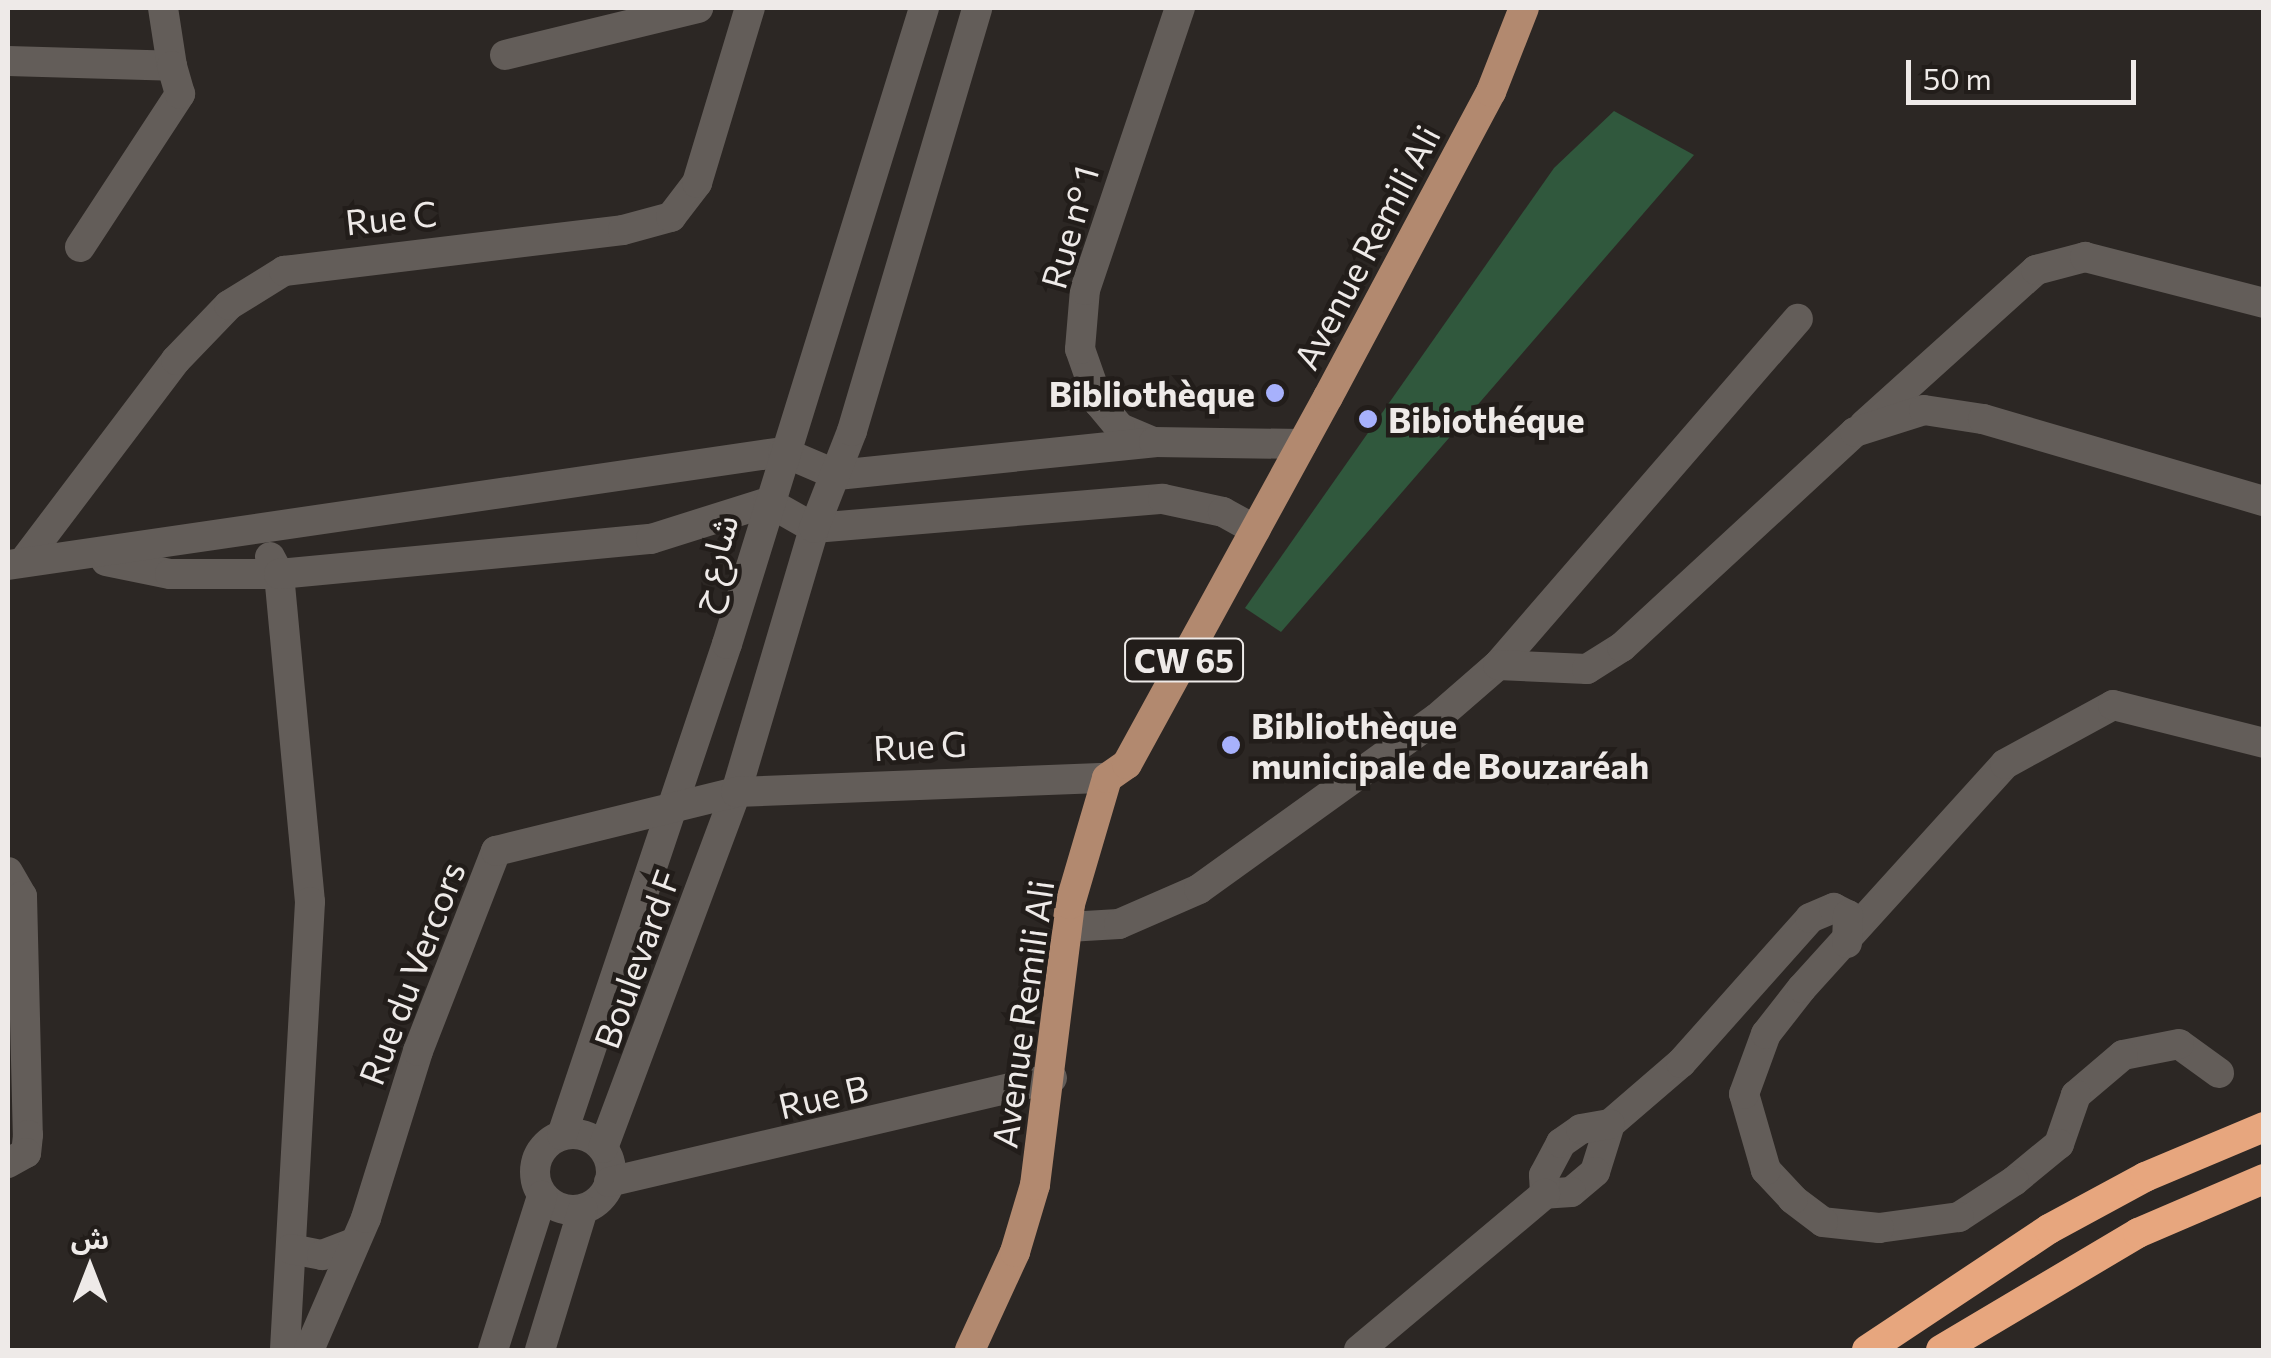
<!DOCTYPE html>
<html>
<head>
<meta charset="utf-8">
<style>
	body { margin:0 }
	#map { position:relative; width:2271px; height:1358px; overflow:hidden; background:#2c2724; font-family:Commissioner,"Noto Sans Arabic",sans-serif }
	div>[style] { position:absolute }
	.green>* { inset:0; background:#30583d }
	.minor>* { height:30px; margin:-15px; padding:0 15px; transform-origin:15px; border-radius:15px; background:#635d59 }
	.minor>.ring { margin:-15px; padding:0; box-sizing:content-box; background:none; border:30px solid #635d59; border-radius:50% }
	.major>* { height:30px; margin:-15px; padding:0 15px; transform-origin:15px; border-radius:15px; background:#b2896f }
	.highway>* { height:30px; margin:-15px; padding:0 15px; transform-origin:15px; border-radius:15px; background:#e7a67e }
	.dots>* { width:28px; height:28px; translate:-50% -50%; box-sizing:border-box; border:5px solid #221d1a; border-radius:50% }
	span { translate:-50% -50%; white-space:nowrap; text-align:center; line-height:1.15; -webkit-text-stroke:9px #221d1a; paint-order:stroke }
	.shield-label span { padding:2px 8px; background:#221d1a; border:2px solid; border-radius:8px; -webkit-text-stroke-width:0 }
	.shield-label { font-size:32px; color:#eeeae8; font-weight:700 }
	.street-label { font-size:35px; color:#eeeae8 }
	.poi-label { font-size:35px; color:#eeeae8; font-weight:700 }
	.right { translate:-100% -50%; text-align:right }
	.left { translate:0 -50%; text-align:left }
	.frame { position:absolute; inset:0; border:10px solid #eeeae8; pointer-events:none }
	.north { position:absolute; left:40px; top:1218px; width:100px; height:100px; -webkit-text-stroke:8px #221d1a; paint-order:stroke; rotate:0deg; font-size:28px; font-weight:700; line-height:40px; text-align:center; color:#eeeae8 }
	.north::after { content:''; display:block; margin:auto; width:35px; height:45px; background:#eeeae8; clip-path:polygon(50% 0,100% 100%,50% 72%,0 100%) }
	.scale { position:absolute; left:1906px; top:60px; width:230px; height:45px; box-sizing:border-box; border:5px solid #eeeae8; border-top:0; padding-left:12px; font-size:30px; line-height:35px; white-space:nowrap; color:#eeeae8; -webkit-text-stroke:8px #221d1a; paint-order:stroke }
</style>
</head>
<body>
<div id="map">
	<div class="green">
		<i style="clip-path:polygon(1614px 111px,1694px 155px,1281px 632px,1245px 608px,1554px 168px)"></i>
	</div>
	<div class="minor">
		<i style="left:505px;top:55px;width:199px;rotate:-13.7deg"></i>
		<i style="left:8px;top:61px;width:164px;rotate:1.7deg"></i>
		<i style="left:172px;top:66px;width:59px;rotate:-98.8deg"></i>
		<i style="left:80px;top:247px;width:183px;rotate:-56.8deg"></i>
		<i style="left:180px;top:94px;width:29px;rotate:-106deg"></i>
		<i style="left:1864px;top:425px;width:232px;rotate:-42deg"></i>
		<i style="left:2036px;top:270px;width:51px;rotate:-14.9deg"></i>
		<i style="left:2085px;top:257px;width:185px;rotate:14.4deg"></i>
		<i style="left:1151px;top:441px;width:34px;rotate:-157deg"></i>
		<i style="left:1120px;top:428px;width:33px;rotate:-130deg"></i>
		<i style="left:1099px;top:403px;width:57px;rotate:-109.4deg"></i>
		<i style="left:1080px;top:349px;width:59px;rotate:-85.2deg"></i>
		<i style="left:1085px;top:290px;width:298px;rotate:-71.4deg"></i>
		<i style="left:270px;top:557px;width:19px;rotate:62deg"></i>
		<i style="left:279px;top:574px;width:329px;rotate:84.6deg"></i>
		<i style="left:310px;top:902px;width:449px;rotate:93.2deg"></i>
		<i style="left:24px;top:561px;width:252px;rotate:-52.9deg"></i>
		<i style="left:176px;top:360px;width:76px;rotate:-46.1deg"></i>
		<i style="left:229px;top:305px;width:65px;rotate:-31.7deg"></i>
		<i style="left:284px;top:271px;width:341px;rotate:-6.9deg"></i>
		<i style="left:623px;top:230px;width:50px;rotate:-15.2deg"></i>
		<i style="left:671px;top:217px;width:43px;rotate:-52.6deg"></i>
		<i style="left:697px;top:183px;width:183px;rotate:-73.2deg"></i>
		<i style="left:106px;top:561px;width:65px;rotate:11.5deg"></i>
		<i style="left:170px;top:574px;width:109px"></i>
		<i style="left:279px;top:574px;width:374px;rotate:-5.4deg"></i>
		<i style="left:651px;top:539px;width:123px;rotate:-17.5deg"></i>
		<i style="left:768px;top:502px;width:53px;rotate:29.5deg"></i>
		<i style="left:814px;top:528px;width:350px;rotate:-4.8deg"></i>
		<i style="left:1163px;top:499px;width:61px;rotate:12.2deg"></i>
		<i style="left:1223px;top:512px;width:37px;rotate:29deg"></i>
		<i style="left:8px;top:565px;width:783px;rotate:-8.3deg"></i>
		<i style="left:783px;top:452px;width:59px;rotate:23.1deg"></i>
		<i style="left:837px;top:475px;width:319px;rotate:-5.9deg"></i>
		<i style="left:1154px;top:442px;width:148px;rotate:0.8deg"></i>
		<i style="left:1498px;top:665px;width:458px;rotate:-49.1deg"></i>
		<i style="left:8px;top:872px;width:28px;rotate:60deg"></i>
		<i style="left:22px;top:896px;width:239px;rotate:88.6deg"></i>
		<i style="left:28px;top:1135px;width:18px;rotate:96deg"></i>
		<i style="left:26px;top:1153px;width:21px;rotate:151deg"></i>
		<i style="left:1068px;top:927px;width:51px;rotate:-3.4deg"></i>
		<i style="left:1119px;top:924px;width:87px;rotate:-23.6deg"></i>
		<i style="left:1199px;top:889px;width:293px;rotate:-35.7deg"></i>
		<i style="left:1437px;top:718px;width:81px;rotate:-41deg"></i>
		<i style="left:1498px;top:665px;width:89px;rotate:2.6deg"></i>
		<i style="left:1587px;top:669px;width:41px;rotate:-32.2deg"></i>
		<i style="left:1622px;top:647px;width:317px;rotate:-42.7deg"></i>
		<i style="left:1855px;top:432px;width:72px;rotate:-17.7deg"></i>
		<i style="left:1924px;top:410px;width:60px;rotate:8.7deg"></i>
		<i style="left:1983px;top:419px;width:293px;rotate:16.3deg"></i>
		<i style="left:2219px;top:1073px;width:49px;rotate:-144.1deg"></i>
		<i style="left:2179px;top:1044px;width:57px;rotate:168.9deg"></i>
		<i style="left:2123px;top:1055px;width:62px;rotate:139.6deg"></i>
		<i style="left:2076px;top:1095px;width:52px;rotate:109.1deg"></i>
		<i style="left:2059px;top:1144px;width:58px;rotate:140.6deg"></i>
		<i style="left:2014px;top:1181px;width:66px;rotate:146.8deg"></i>
		<i style="left:1959px;top:1217px;width:81px;rotate:172.2deg"></i>
		<i style="left:1879px;top:1228px;width:56px;rotate:-173.9deg"></i>
		<i style="left:1823px;top:1222px;width:38px;rotate:-143deg"></i>
		<i style="left:1793px;top:1199px;width:40px;rotate:-133deg"></i>
		<i style="left:1766px;top:1170px;width:79px;rotate:-106.1deg"></i>
		<i style="left:1744px;top:1094px;width:64px;rotate:-69.9deg"></i>
		<i style="left:1766px;top:1034px;width:58px;rotate:-52deg"></i>
		<i style="left:1802px;top:988px;width:302px;rotate:-47.8deg"></i>
		<i style="left:2005px;top:764px;width:123px;rotate:-28.6deg"></i>
		<i style="left:2113px;top:705px;width:156px;rotate:14.1deg"></i>
		<i style="left:1610px;top:1124px;width:94px;rotate:-40.7deg"></i>
		<i style="left:1681px;top:1063px;width:194px;rotate:-48.3deg"></i>
		<i style="left:1810px;top:918px;width:26px;rotate:-23deg"></i>
		<i style="left:1834px;top:908px;width:16px;rotate:27deg"></i>
		<i style="left:1848px;top:915px;width:28px;rotate:92deg"></i>
		<i style="left:1610px;top:1124px;width:50px;rotate:107.4deg"></i>
		<i style="left:1595px;top:1172px;width:31px;rotate:140deg"></i>
		<i style="left:1571px;top:1192px;width:26px;rotate:176deg"></i>
		<i style="left:1545px;top:1194px;width:19px;rotate:-93deg"></i>
		<i style="left:1544px;top:1175px;width:36px;rotate:-62deg"></i>
		<i style="left:1561px;top:1143px;width:24px;rotate:-35deg"></i>
		<i style="left:1581px;top:1129px;width:29px;rotate:-10deg"></i>
		<i class="ring" style="left:535px;top:1134px;width:46px;height:46px"></i>
		<i style="left:562px;top:1135px;width:518px;rotate:-71.43deg"></i>
		<i style="left:727px;top:644px;width:666px;rotate:-72.79deg"></i>
		<i style="left:603px;top:1148px;width:380px;rotate:-69.5deg"></i>
		<i style="left:736px;top:792px;width:275px;rotate:-73.5deg"></i>
		<i style="left:814px;top:528px;width:104px;rotate:-68.6deg"></i>
		<i style="left:852px;top:431px;width:441px;rotate:-73.5deg"></i>
		<i style="left:609px;top:1182px;width:455px;rotate:-13.2deg"></i>
		<i style="left:291px;top:1249px;width:32px;rotate:11deg"></i>
		<i style="left:322px;top:1255px;width:33px;rotate:-21deg"></i>
		<i style="left:309px;top:1350px;width:144px;rotate:-66.6deg"></i>
		<i style="left:366px;top:1218px;width:175px;rotate:-72.7deg"></i>
		<i style="left:418px;top:1051px;width:215px;rotate:-68.7deg"></i>
		<i style="left:496px;top:851px;width:247px;rotate:-13.8deg"></i>
		<i style="left:736px;top:792px;width:371px;rotate:-2.2deg"></i>
		<i style="left:493px;top:1350px;width:162px;rotate:-72.3deg"></i>
		<i style="left:540px;top:1350px;width:147px;rotate:-73deg"></i>
		<i style="left:1359px;top:1350px;width:243px;rotate:-40deg"></i>
	</div>
	<div class="major">
		<i style="left:970px;top:1350px;width:108px;rotate:-65.3deg"></i>
		<i style="left:1015px;top:1252px;width:70px;rotate:-73.4deg"></i>
		<i style="left:1035px;top:1185px;width:283px;rotate:-82.9deg"></i>
		<i style="left:1070px;top:904px;width:131px;rotate:-73.6deg"></i>
		<i style="left:1107px;top:778px;width:24px;rotate:-35deg"></i>
		<i style="left:1127px;top:764px;width:418px;rotate:-61.3deg"></i>
		<i style="left:1328px;top:397px;width:346px;rotate:-61.9deg"></i>
		<i style="left:1491px;top:92px;width:90px;rotate:-68.6deg"></i>
	</div>
	<div class="highway">
		<i style="left:1867px;top:1350px;width:219px;rotate:-33.6deg"></i>
		<i style="left:2049px;top:1229px;width:109px;rotate:-28.4deg"></i>
		<i style="left:2145px;top:1177px;width:129px;rotate:-22.8deg"></i>
		<i style="left:1941px;top:1350px;width:229px;rotate:-30.7deg"></i>
		<i style="left:2138px;top:1233px;width:137px;rotate:-23.2deg"></i>
	</div>
	<div class="dots">
		<i style="left:1275px;top:393px;background:#a7b1fc"></i>
		<i style="left:1368px;top:419px;background:#a7b1fc"></i>
		<i style="left:1231px;top:745px;background:#a7b1fc"></i>
	</div>
	<div class="shield-label">
		<span style="left:1184px;top:660px">CW 65</span>
	</div>
	<div class="street-label">
		<span style="left:391px;top:217px;rotate:-6deg">Rue C</span>
		<span style="left:1069px;top:227px;rotate:-74deg">Rue n° 1</span>
		<span style="left:1366px;top:247px;rotate:-62deg">Avenue Remili Ali</span>
		<span style="left:712px;top:562px;rotate:-74deg">شارع ح</span>
		<span style="left:920px;top:745px;rotate:-3deg">Rue G</span>
		<span style="left:636px;top:959px;rotate:-70deg">Boulevard F</span>
		<span style="left:411px;top:973px;rotate:-69deg">Rue du Vercors</span>
		<span style="left:1022px;top:1014px;rotate:-82deg">Avenue Remili Ali</span>
		<span style="left:823px;top:1096px;rotate:-13deg">Rue B</span>
	</div>
	<div class="poi-label">
		<span class="right" style="left:1255px;top:393px">Bibliothèque</span>
		<span class="left" style="left:1388px;top:419px">Bibiothéque</span>
		<span class="left" style="left:1251px;top:745px">Bibliothèque<br>municipale de Bouzaréah</span>
	</div>
	<div class="frame"></div>
	<div class="north">ش</div>
	<div class="scale">50 m</div>
</div>
</body>
</html>
